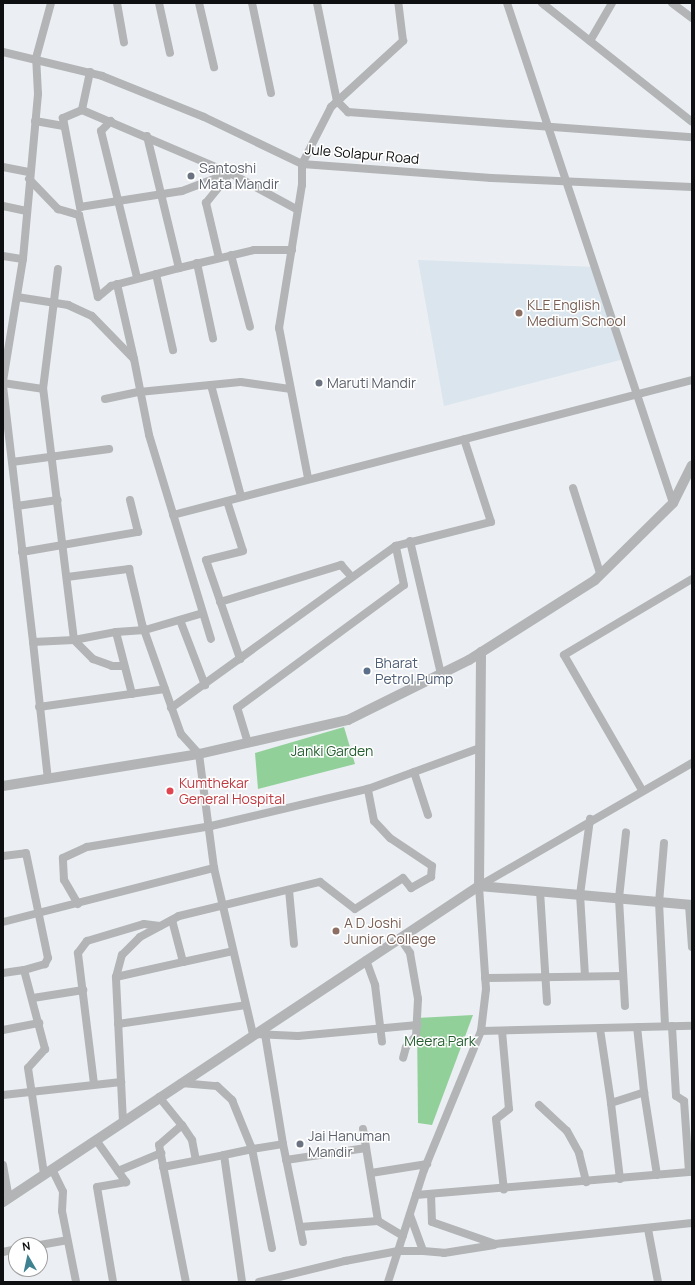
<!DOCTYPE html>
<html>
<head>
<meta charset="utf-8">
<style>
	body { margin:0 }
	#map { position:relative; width:695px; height:1285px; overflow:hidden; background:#ebeff3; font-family:Manrope,sans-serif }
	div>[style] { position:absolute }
	.built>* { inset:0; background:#dae5ed }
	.green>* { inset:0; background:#92d09a }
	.minor>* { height:8px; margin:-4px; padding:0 4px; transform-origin:4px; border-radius:4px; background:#b3b4b6 }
	.tertiary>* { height:10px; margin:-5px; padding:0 5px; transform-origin:5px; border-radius:5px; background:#b3b4b6 }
	.dots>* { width:11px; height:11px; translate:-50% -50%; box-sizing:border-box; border:2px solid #fff; border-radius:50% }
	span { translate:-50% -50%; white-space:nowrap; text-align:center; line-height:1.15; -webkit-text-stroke:3px #fff; paint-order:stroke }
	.street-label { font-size:14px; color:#0e0f10 }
	.worship-label { font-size:14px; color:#5b616d }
	.left { translate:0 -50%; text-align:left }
	.education-label { font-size:14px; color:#785e54 }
	.service-label { font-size:14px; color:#4e5e75 }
	.park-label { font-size:14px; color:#245e30 }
	.health-label { font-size:14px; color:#be3a42 }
	.frame { position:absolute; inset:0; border:4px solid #0e0f10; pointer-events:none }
	.north { position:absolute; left:8px; top:1237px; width:40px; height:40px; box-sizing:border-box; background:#fff; border:1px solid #9f9f9f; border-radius:50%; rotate:351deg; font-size:11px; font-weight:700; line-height:16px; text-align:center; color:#0e0f10 }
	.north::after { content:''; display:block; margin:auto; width:14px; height:18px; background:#3e8291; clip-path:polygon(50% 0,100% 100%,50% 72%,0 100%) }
</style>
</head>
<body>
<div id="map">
	<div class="built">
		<i style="clip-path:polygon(418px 260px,595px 267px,624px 359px,444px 406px)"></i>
	</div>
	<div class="green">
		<i style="clip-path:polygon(344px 727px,355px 764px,258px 789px,255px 753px)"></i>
		<i style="clip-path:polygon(473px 1015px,432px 1125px,418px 1123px,417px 1018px)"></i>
	</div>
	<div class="minor">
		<i style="left:117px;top:3px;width:40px;rotate:80deg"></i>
		<i style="left:159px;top:3px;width:51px;rotate:77.6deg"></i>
		<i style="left:199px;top:3px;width:66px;rotate:76.8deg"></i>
		<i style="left:252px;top:3px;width:92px;rotate:78.1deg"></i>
		<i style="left:317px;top:3px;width:100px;rotate:78.5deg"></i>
		<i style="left:337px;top:101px;width:16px;rotate:45deg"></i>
		<i style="left:348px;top:112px;width:345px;rotate:4.2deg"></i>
		<i style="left:507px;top:3px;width:527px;rotate:71.63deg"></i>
		<i style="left:542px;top:3px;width:191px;rotate:38.4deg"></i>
		<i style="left:672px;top:3px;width:25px;rotate:37deg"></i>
		<i style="left:590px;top:41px;width:44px;rotate:-59.9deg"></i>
		<i style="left:3px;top:52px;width:102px;rotate:13.6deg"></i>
		<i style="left:102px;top:76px;width:110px;rotate:21.9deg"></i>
		<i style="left:204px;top:117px;width:109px;rotate:25.6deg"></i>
		<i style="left:302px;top:164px;width:190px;rotate:4.2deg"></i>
		<i style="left:491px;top:178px;width:201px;rotate:2.6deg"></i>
		<i style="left:90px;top:72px;width:39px;rotate:102deg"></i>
		<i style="left:82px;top:110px;width:161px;rotate:23.1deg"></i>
		<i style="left:230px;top:173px;width:77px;rotate:28.6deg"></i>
		<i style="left:82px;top:110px;width:21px;rotate:157deg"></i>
		<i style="left:63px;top:118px;width:91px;rotate:79.2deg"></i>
		<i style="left:80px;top:207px;width:103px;rotate:-8.9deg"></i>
		<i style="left:182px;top:191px;width:51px;rotate:-20.6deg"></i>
		<i style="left:35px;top:121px;width:29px;rotate:10deg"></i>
		<i style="left:111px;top:121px;width:14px;rotate:135deg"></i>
		<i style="left:101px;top:131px;width:151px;rotate:76.2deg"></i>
		<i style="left:147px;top:136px;width:136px;rotate:76.4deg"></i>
		<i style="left:3px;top:167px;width:26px;rotate:11deg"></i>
		<i style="left:29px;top:179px;width:42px;rotate:46deg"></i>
		<i style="left:58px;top:209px;width:22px;rotate:16deg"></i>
		<i style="left:79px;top:215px;width:84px;rotate:77deg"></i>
		<i style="left:98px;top:297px;width:17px;rotate:-40deg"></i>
		<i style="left:111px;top:286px;width:70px;rotate:-14.8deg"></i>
		<i style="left:179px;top:268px;width:77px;rotate:-13.5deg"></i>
		<i style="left:254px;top:250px;width:38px"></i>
		<i style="left:3px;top:206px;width:24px;rotate:12deg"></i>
		<i style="left:231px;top:255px;width:74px;rotate:75.2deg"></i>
		<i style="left:3px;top:256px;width:20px;rotate:9deg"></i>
		<i style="left:219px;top:258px;width:57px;rotate:-103.3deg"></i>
		<i style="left:206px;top:203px;width:33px;rotate:-51deg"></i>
		<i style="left:197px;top:263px;width:77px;rotate:78deg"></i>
		<i style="left:156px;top:274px;width:78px;rotate:77.4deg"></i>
		<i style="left:117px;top:284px;width:77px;rotate:77.2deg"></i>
		<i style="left:17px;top:297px;width:52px;rotate:8.9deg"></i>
		<i style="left:68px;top:305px;width:26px;rotate:25deg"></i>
		<i style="left:92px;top:316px;width:60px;rotate:45.7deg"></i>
		<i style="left:134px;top:359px;width:77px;rotate:78.8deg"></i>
		<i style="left:149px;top:435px;width:213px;rotate:73.1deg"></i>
		<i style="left:3px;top:381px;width:124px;rotate:-80.7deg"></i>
		<i style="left:23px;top:259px;width:166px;rotate:-84.8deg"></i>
		<i style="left:38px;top:94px;width:36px;rotate:-93deg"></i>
		<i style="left:36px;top:58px;width:57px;rotate:-74.7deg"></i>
		<i style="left:3px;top:383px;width:40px;rotate:8.5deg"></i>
		<i style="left:43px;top:389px;width:121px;rotate:-82.9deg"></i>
		<i style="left:211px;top:385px;width:115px;rotate:74.9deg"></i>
		<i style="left:3px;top:386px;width:258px;rotate:83.3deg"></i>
		<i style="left:33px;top:642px;width:41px;rotate:-2.8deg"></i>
		<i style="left:74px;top:640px;width:253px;rotate:-97deg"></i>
		<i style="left:105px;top:399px;width:35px;rotate:-12deg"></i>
		<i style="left:139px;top:392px;width:102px;rotate:-5.6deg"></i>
		<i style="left:241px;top:382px;width:49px;rotate:8.1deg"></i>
		<i style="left:12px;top:462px;width:98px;rotate:-7.6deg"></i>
		<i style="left:308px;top:478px;width:153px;rotate:-100.9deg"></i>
		<i style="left:279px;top:328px;width:145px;rotate:-80.9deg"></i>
		<i style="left:302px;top:185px;width:21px;rotate:-90deg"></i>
		<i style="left:302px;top:164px;width:64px;rotate:-63deg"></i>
		<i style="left:331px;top:107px;width:98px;rotate:-42.5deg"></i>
		<i style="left:403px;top:41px;width:38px;rotate:-97deg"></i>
		<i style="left:573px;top:488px;width:89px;rotate:72.4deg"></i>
		<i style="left:227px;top:501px;width:52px;rotate:72.3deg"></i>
		<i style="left:243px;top:551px;width:38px;rotate:166deg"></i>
		<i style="left:206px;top:560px;width:105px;rotate:71deg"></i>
		<i style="left:17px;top:506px;width:41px;rotate:-8.3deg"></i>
		<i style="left:173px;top:515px;width:536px;rotate:-14.58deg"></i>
		<i style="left:410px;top:541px;width:137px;rotate:76.9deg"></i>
		<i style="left:22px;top:552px;width:118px;rotate:-9.8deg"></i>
		<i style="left:138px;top:532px;width:33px;rotate:-104deg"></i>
		<i style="left:67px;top:577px;width:63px;rotate:-7.4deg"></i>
		<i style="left:129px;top:569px;width:57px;rotate:76.7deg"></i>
		<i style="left:142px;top:624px;width:117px;rotate:70.5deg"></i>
		<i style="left:181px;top:734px;width:27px;rotate:48deg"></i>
		<i style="left:199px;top:754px;width:115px;rotate:82.5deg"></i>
		<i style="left:220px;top:602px;width:127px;rotate:-17deg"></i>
		<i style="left:341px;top:565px;width:15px;rotate:48deg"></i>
		<i style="left:180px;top:620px;width:70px;rotate:69deg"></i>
		<i style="left:74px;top:640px;width:27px;rotate:45deg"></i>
		<i style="left:93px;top:659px;width:20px;rotate:20deg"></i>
		<i style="left:112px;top:666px;width:12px"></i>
		<i style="left:74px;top:640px;width:43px;rotate:-10.8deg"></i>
		<i style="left:33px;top:642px;width:138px;rotate:83.8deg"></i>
		<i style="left:132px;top:694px;width:64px;rotate:-104.5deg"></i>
		<i style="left:116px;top:632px;width:29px;rotate:-4deg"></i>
		<i style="left:145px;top:630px;width:60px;rotate:-16.3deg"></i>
		<i style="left:39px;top:707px;width:127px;rotate:-8.1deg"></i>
		<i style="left:171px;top:708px;width:277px;rotate:-35.8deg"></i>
		<i style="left:396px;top:546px;width:98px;rotate:-14.2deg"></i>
		<i style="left:491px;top:522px;width:87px;rotate:-108deg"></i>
		<i style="left:248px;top:743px;width:37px;rotate:-107deg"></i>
		<i style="left:237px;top:708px;width:207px;rotate:-36.4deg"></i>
		<i style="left:404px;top:585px;width:40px;rotate:-102deg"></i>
		<i style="left:642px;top:790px;width:156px;rotate:-120deg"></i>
		<i style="left:564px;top:655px;width:149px;rotate:-30.7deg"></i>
		<i style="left:428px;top:815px;width:45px;rotate:-108deg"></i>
		<i style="left:414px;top:772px;width:70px;rotate:-20deg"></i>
		<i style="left:664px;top:843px;width:59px;rotate:94.8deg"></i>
		<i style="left:659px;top:902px;width:124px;rotate:87.2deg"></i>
		<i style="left:3px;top:856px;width:23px;rotate:-7deg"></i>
		<i style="left:26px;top:853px;width:107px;rotate:78.2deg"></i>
		<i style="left:48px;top:958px;width:7px;rotate:117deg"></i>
		<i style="left:45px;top:964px;width:22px;rotate:164deg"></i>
		<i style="left:289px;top:890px;width:54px;rotate:84.7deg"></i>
		<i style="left:540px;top:891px;width:111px;rotate:86.4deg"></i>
		<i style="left:78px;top:904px;width:28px;rotate:-120deg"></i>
		<i style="left:64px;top:880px;width:22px;rotate:-93deg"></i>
		<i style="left:63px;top:858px;width:26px;rotate:-25deg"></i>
		<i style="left:87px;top:847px;width:126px;rotate:-9.6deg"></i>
		<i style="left:211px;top:826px;width:161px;rotate:-13.3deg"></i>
		<i style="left:368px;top:789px;width:49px;rotate:-20.3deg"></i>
		<i style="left:689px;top:905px;width:42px;rotate:85.9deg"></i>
		<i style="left:172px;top:920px;width:43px;rotate:75.3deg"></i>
		<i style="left:183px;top:962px;width:51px;rotate:-12.4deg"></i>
		<i style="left:3px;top:922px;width:218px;rotate:-14.4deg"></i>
		<i style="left:214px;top:868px;width:171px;rotate:76.8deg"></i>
		<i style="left:253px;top:1034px;width:45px;rotate:2.5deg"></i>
		<i style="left:298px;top:1036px;width:120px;rotate:-5.3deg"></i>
		<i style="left:400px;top:938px;width:18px;rotate:56deg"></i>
		<i style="left:410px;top:953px;width:47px;rotate:80.1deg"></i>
		<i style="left:418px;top:999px;width:37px;rotate:93deg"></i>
		<i style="left:416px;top:1036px;width:15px;rotate:132deg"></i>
		<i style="left:406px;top:1047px;width:11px;rotate:105deg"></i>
		<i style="left:366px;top:960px;width:27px;rotate:70deg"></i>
		<i style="left:375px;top:985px;width:57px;rotate:83deg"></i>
		<i style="left:3px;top:973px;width:21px;rotate:-8deg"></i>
		<i style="left:24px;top:970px;width:82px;rotate:75.1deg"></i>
		<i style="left:45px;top:1049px;width:25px;rotate:132deg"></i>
		<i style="left:28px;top:1068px;width:107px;rotate:81.4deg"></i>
		<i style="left:585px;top:976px;width:81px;rotate:-93.5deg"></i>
		<i style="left:580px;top:895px;width:77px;rotate:-82.5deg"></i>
		<i style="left:116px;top:977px;width:69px;rotate:-12.6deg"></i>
		<i style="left:485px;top:978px;width:138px;rotate:-0.8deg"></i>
		<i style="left:33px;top:998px;width:51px;rotate:-9.1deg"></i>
		<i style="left:625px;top:1006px;width:108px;rotate:-93.2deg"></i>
		<i style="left:619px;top:898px;width:66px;rotate:-83.9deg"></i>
		<i style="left:118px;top:1024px;width:129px;rotate:-8.4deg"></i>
		<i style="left:600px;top:1029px;width:75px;rotate:81.5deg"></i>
		<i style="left:3px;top:1030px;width:37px;rotate:-11deg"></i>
		<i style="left:481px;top:1031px;width:211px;rotate:-1.4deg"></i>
		<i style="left:502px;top:1031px;width:78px;rotate:84.9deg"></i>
		<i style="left:509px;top:1109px;width:16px;rotate:142deg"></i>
		<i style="left:496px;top:1119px;width:71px;rotate:83.6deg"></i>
		<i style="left:265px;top:1034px;width:111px;rotate:80.7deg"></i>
		<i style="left:181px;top:1083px;width:36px;rotate:5deg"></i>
		<i style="left:217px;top:1086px;width:21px;rotate:43deg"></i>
		<i style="left:232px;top:1100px;width:53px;rotate:67.8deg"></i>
		<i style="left:252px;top:1149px;width:31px;rotate:-9deg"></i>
		<i style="left:283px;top:1144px;width:100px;rotate:78.5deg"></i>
		<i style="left:94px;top:1084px;width:132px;rotate:-97deg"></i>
		<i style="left:78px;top:953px;width:15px;rotate:-53deg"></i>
		<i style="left:87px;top:941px;width:59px;rotate:-16.6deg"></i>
		<i style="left:144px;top:924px;width:16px;rotate:7deg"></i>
		<i style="left:644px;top:1092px;width:84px;rotate:81.1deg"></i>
		<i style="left:3px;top:1095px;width:119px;rotate:-6.3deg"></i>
		<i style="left:159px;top:1097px;width:36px;rotate:51deg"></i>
		<i style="left:182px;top:1125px;width:30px;rotate:139deg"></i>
		<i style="left:159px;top:1145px;width:140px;rotate:78.9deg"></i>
		<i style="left:539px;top:1105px;width:38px;rotate:43deg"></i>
		<i style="left:567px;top:1131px;width:25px;rotate:61deg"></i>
		<i style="left:579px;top:1153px;width:30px;rotate:76deg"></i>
		<i style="left:123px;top:1122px;width:145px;rotate:-92.8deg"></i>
		<i style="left:116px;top:977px;width:23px;rotate:-75deg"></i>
		<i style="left:122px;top:955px;width:25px;rotate:-45deg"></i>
		<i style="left:140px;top:937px;width:44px;rotate:-28.3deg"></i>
		<i style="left:179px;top:916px;width:145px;rotate:-13.6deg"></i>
		<i style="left:320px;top:882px;width:44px;rotate:37.6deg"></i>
		<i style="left:355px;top:909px;width:57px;rotate:-32.9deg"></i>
		<i style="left:403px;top:878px;width:13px;rotate:51deg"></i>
		<i style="left:411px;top:888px;width:23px;rotate:-29deg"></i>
		<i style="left:431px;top:877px;width:11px;rotate:-85deg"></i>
		<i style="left:432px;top:866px;width:50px;rotate:-146.3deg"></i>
		<i style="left:390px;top:838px;width:23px;rotate:-133deg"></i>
		<i style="left:374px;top:821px;width:33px;rotate:-101deg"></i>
		<i style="left:182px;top:1125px;width:18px;rotate:56deg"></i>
		<i style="left:192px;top:1140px;width:20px;rotate:79deg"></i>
		<i style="left:363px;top:1129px;width:93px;rotate:80.7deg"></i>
		<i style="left:96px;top:1140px;width:52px;rotate:54.5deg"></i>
		<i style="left:126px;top:1182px;width:29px;rotate:170deg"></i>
		<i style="left:97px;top:1187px;width:96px;rotate:80.4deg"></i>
		<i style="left:224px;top:1155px;width:29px;rotate:-12deg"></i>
		<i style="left:252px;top:1149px;width:101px;rotate:78.6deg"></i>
		<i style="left:286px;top:1160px;width:81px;rotate:-8.5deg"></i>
		<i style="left:3px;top:1165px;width:34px;rotate:80deg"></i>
		<i style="left:163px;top:1167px;width:62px;rotate:-11.1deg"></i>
		<i style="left:224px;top:1155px;width:128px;rotate:81.9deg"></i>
		<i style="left:52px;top:1169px;width:25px;rotate:64deg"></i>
		<i style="left:63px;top:1192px;width:19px;rotate:93deg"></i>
		<i style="left:62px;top:1211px;width:72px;rotate:78.8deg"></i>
		<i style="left:118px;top:1171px;width:47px;rotate:-22.7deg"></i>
		<i style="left:371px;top:1173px;width:57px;rotate:-9.1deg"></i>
		<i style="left:620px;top:1179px;width:77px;rotate:-96.8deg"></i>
		<i style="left:611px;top:1103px;width:35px;rotate:-18deg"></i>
		<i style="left:644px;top:1092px;width:65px;rotate:-96.1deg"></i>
		<i style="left:431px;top:1194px;width:28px;rotate:88deg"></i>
		<i style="left:432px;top:1222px;width:67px;rotate:19.2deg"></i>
		<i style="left:495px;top:1244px;width:198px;rotate:-6.1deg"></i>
		<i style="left:416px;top:1195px;width:274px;rotate:-4.8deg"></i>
		<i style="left:689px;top:1172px;width:71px;rotate:-94deg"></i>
		<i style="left:684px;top:1101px;width:9px;rotate:-148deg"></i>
		<i style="left:676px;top:1096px;width:70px;rotate:-93.3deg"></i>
		<i style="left:410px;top:1215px;width:38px;rotate:70deg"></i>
		<i style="left:423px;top:1251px;width:21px;rotate:5deg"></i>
		<i style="left:444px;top:1253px;width:51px;rotate:-9.1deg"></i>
		<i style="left:300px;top:1227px;width:78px;rotate:-4.4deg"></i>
		<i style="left:378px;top:1221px;width:29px;rotate:31deg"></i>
		<i style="left:648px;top:1229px;width:54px;rotate:79.3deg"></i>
		<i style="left:40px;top:1245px;width:27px;rotate:-10deg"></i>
		<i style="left:3px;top:1252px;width:13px;rotate:-13deg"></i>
		<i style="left:259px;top:1282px;width:89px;rotate:-13.7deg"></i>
		<i style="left:345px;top:1261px;width:54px;rotate:-10.7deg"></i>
		<i style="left:398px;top:1251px;width:25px"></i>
		<i style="left:388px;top:1282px;width:118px;rotate:-72.2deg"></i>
		<i style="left:424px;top:1170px;width:150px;rotate:-67.7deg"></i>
		<i style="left:481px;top:1031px;width:42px;rotate:-83.2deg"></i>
		<i style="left:486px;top:989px;width:103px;rotate:-93.9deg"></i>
		<i style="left:479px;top:886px;width:246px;rotate:-30deg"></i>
	</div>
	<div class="tertiary">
		<i style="left:3px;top:786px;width:199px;rotate:-9.3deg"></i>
		<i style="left:199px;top:754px;width:153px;rotate:-12.9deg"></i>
		<i style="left:348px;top:720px;width:135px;rotate:-26.4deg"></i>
		<i style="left:469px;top:660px;width:149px;rotate:-32.4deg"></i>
		<i style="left:595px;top:580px;width:110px;rotate:-44.6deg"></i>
		<i style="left:673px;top:503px;width:42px;rotate:-63.4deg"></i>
		<i style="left:479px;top:886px;width:214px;rotate:5.1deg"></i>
		<i style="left:3px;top:1202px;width:571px;rotate:-33.58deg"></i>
		<i style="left:479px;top:886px;width:234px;rotate:-89.5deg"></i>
	</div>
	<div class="dots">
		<i style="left:191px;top:176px;background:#6b7280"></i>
		<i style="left:519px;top:313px;background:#8d6e63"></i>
		<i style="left:319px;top:383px;background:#6b7280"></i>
		<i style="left:367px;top:671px;background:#5c6f8a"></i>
		<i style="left:170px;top:791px;background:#e0444e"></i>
		<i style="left:336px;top:931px;background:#8d6e63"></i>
		<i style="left:300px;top:1144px;background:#6b7280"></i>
	</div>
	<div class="street-label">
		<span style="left:362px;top:154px;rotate:5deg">Jule Solapur Road</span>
	</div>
	<div class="worship-label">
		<span class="left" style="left:199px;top:176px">Santoshi<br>Mata Mandir</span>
		<span class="left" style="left:327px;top:383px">Maruti Mandir</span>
		<span class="left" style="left:308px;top:1144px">Jai Hanuman<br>Mandir</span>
	</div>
	<div class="education-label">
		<span class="left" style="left:527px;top:313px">KLE English<br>Medium School</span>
		<span class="left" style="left:344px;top:931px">A D Joshi<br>Junior College</span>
	</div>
	<div class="service-label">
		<span class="left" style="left:375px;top:671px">Bharat<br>Petrol Pump</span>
	</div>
	<div class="park-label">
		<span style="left:332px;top:751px">Janki Garden</span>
		<span style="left:440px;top:1041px">Meera Park</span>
	</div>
	<div class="health-label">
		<span class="left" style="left:179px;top:791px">Kumthekar<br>General Hospital</span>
	</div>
	<div class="frame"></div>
	<div class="north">N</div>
</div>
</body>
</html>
